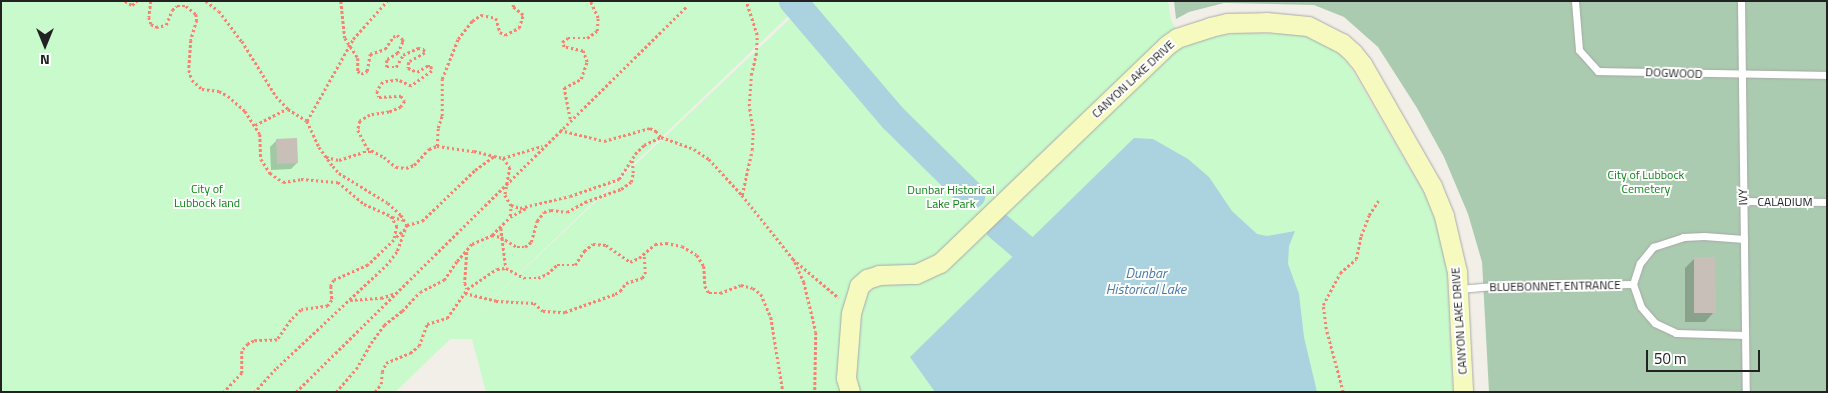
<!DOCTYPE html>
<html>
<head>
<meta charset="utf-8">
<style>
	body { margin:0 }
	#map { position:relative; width:1828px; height:393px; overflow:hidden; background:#f2efe9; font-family:"Titillium Web",sans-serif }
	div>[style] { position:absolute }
	.cemetery>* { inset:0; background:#aacbaf }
	.park>* { inset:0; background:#c8facc }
	.water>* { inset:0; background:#aad3df }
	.shadow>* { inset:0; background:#0003 }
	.river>* { height:28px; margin:-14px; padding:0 14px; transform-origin:14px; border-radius:14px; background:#aad3df }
	.building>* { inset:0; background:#c7bfb8 }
	.path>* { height:2.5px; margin-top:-1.25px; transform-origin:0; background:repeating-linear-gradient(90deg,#fa8072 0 2.5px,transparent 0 5px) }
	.roads { filter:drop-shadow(0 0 1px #a9a9a9) drop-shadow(0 0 1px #a9a9a9) }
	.lane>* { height:7px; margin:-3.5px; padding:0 3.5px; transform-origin:3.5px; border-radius:3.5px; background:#fff }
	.secondary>* { height:19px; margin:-9.5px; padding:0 9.5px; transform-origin:9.5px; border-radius:9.5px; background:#f7fabf }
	span { translate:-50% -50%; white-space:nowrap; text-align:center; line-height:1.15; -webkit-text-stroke:4px #fff; paint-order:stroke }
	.street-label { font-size:12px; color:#222 }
	.park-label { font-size:12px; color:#0c8416 }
	.water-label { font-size:14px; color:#4a7aab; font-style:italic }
	.frame { position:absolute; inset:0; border:2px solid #222; pointer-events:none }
	.north { position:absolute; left:20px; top:20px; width:50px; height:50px; -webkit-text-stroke:4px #fff; paint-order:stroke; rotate:180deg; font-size:14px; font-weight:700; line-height:20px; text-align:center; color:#222 }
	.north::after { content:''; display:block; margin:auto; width:18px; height:22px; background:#222; clip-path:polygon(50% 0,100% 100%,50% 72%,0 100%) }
	.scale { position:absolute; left:1646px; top:350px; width:114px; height:22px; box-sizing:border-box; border:2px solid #222; border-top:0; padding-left:6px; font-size:15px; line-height:18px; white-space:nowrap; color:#222; -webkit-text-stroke:4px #fff; paint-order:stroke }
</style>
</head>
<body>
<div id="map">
	<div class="cemetery">
		<i style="clip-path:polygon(1174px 1px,1827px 1px,1827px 392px,1489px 392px,1482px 262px,1468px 214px,1444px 157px,1417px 108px,1378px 47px,1344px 17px,1314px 5px,1224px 3px,1189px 12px,1176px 19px)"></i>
	</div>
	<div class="park">
		<i style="clip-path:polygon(1px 1px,804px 1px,395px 392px,1px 392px)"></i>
		<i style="clip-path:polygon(809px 1px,1168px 1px,1171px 20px,1186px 46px,1208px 37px,1239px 33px,1298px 34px,1313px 37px,1327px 44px,1339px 53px,1349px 65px,1424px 193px,1436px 223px,1447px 270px,1453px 392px,486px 392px,472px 339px,450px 339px)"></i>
	</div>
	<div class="water">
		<i style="clip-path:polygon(1134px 138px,1153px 139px,1188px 159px,1209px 177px,1232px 211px,1257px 234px,1267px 236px,1295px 231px,1289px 246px,1288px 264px,1299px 294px,1304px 337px,1317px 392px,935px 392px,910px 357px)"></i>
	</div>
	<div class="shadow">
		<i style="clip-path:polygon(277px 140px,297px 163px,291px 169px,271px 170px,270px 147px)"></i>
		<i style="clip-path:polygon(1695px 258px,1714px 312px,1705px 322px,1685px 322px,1685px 268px)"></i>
	</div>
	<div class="river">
		<i style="left:793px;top:1px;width:154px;rotate:49.5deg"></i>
		<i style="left:893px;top:118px;width:110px;rotate:44.6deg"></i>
		<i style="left:999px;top:227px;width:70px;rotate:40.3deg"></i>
	</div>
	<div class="building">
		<i style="clip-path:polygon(297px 138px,298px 163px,277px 164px,276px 139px)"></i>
		<i style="clip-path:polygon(1694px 257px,1715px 257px,1716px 313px,1694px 313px)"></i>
	</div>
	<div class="path">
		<i style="left:125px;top:1px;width:8px;rotate:30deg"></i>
		<i style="left:132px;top:5px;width:6px;rotate:-39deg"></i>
		<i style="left:151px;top:1px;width:16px;rotate:97deg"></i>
		<i style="left:149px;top:17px;width:7px;rotate:74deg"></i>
		<i style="left:151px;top:24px;width:6px;rotate:31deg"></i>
		<i style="left:156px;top:27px;width:10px;rotate:-11deg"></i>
		<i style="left:166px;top:25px;width:16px;rotate:-68deg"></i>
		<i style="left:172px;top:10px;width:6px;rotate:-39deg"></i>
		<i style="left:177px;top:6px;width:9px"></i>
		<i style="left:186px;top:6px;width:13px;rotate:39deg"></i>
		<i style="left:196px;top:14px;width:6px;rotate:81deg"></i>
		<i style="left:197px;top:20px;width:21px;rotate:107deg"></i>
		<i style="left:191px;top:40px;width:30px;rotate:94deg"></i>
		<i style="left:189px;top:70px;width:10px;rotate:73deg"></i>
		<i style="left:192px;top:80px;width:13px;rotate:42deg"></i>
		<i style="left:202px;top:89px;width:17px;rotate:7deg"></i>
		<i style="left:219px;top:91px;width:10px;rotate:29deg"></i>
		<i style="left:228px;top:96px;width:23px;rotate:41deg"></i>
		<i style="left:245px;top:111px;width:27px;rotate:57deg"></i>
		<i style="left:260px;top:134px;width:25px;rotate:88deg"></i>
		<i style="left:261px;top:159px;width:17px;rotate:57deg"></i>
		<i style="left:270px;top:173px;width:16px;rotate:35deg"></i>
		<i style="left:283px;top:182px;width:18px;rotate:-9deg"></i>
		<i style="left:301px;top:179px;width:37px;rotate:5deg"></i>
		<i style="left:338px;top:182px;width:34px;rotate:40deg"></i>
		<i style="left:364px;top:204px;width:30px;rotate:24deg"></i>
		<i style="left:391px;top:216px;width:12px;rotate:59deg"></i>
		<i style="left:397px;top:226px;width:14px;rotate:102deg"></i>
		<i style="left:394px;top:240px;width:36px;rotate:136deg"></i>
		<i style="left:368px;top:265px;width:37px;rotate:156deg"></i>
		<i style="left:334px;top:280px;width:7px;rotate:117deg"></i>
		<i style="left:331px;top:286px;width:14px;rotate:86deg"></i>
		<i style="left:332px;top:300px;width:7px;rotate:124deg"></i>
		<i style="left:328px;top:306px;width:27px;rotate:172deg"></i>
		<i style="left:301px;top:310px;width:14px;rotate:135deg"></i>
		<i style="left:291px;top:320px;width:24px;rotate:125deg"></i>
		<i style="left:277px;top:340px;width:23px;rotate:178deg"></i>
		<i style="left:254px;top:341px;width:7px;rotate:153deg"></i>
		<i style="left:248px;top:344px;width:9px;rotate:131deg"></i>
		<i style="left:242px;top:351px;width:22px;rotate:90deg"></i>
		<i style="left:242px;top:373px;width:26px;rotate:133deg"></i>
		<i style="left:206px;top:1px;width:16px;rotate:38deg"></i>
		<i style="left:219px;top:11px;width:38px;rotate:53deg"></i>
		<i style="left:242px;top:41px;width:65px;rotate:58.3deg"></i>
		<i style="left:276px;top:96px;width:18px;rotate:47deg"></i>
		<i style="left:288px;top:109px;width:22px;rotate:32deg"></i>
		<i style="left:307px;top:121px;width:29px;rotate:65deg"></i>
		<i style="left:319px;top:147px;width:24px;rotate:54deg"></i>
		<i style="left:333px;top:166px;width:9px;rotate:49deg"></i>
		<i style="left:339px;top:173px;width:57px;rotate:31.5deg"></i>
		<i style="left:388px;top:203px;width:18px;rotate:43deg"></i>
		<i style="left:401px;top:215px;width:12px;rotate:59deg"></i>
		<i style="left:407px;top:225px;width:29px;rotate:110deg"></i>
		<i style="left:397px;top:252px;width:15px;rotate:127deg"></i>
		<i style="left:388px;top:264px;width:154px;rotate:136.8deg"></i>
		<i style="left:276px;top:369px;width:31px;rotate:132deg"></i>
		<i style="left:254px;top:1px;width:1px"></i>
		<i style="left:341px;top:1px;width:37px;rotate:84deg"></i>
		<i style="left:345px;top:38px;width:24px;rotate:57deg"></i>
		<i style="left:358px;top:58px;width:13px;rotate:90deg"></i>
		<i style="left:358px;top:71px;width:4px;rotate:45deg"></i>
		<i style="left:361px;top:74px;width:7px;rotate:-27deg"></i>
		<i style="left:367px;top:71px;width:17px;rotate:-80deg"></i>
		<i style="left:370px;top:54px;width:16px;rotate:-18deg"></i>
		<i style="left:385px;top:49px;width:14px;rotate:-56deg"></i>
		<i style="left:393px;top:37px;width:4px;rotate:-27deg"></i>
		<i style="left:397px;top:35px;width:7px;rotate:34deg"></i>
		<i style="left:403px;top:39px;width:3px;rotate:90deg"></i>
		<i style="left:403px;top:42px;width:12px;rotate:114deg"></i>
		<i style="left:398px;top:53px;width:13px;rotate:148deg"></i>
		<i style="left:387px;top:60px;width:7px;rotate:90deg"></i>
		<i style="left:387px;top:67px;width:9px"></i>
		<i style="left:396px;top:67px;width:14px;rotate:-60deg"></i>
		<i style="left:403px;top:55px;width:17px;rotate:-25deg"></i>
		<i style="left:418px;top:48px;width:6px;rotate:9deg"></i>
		<i style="left:424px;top:49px;width:4px;rotate:76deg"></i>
		<i style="left:425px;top:53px;width:18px;rotate:151deg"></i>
		<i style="left:409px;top:62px;width:6px;rotate:99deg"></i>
		<i style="left:408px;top:68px;width:10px;rotate:24deg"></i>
		<i style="left:417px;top:72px;width:12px;rotate:-31deg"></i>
		<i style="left:427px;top:66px;width:4px"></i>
		<i style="left:431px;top:66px;width:5px;rotate:79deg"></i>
		<i style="left:432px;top:71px;width:26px;rotate:144deg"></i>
		<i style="left:411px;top:86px;width:14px;rotate:-155deg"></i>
		<i style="left:398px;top:80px;width:15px;rotate:172deg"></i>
		<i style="left:383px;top:82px;width:11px;rotate:124deg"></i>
		<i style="left:377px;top:91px;width:6px;rotate:72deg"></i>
		<i style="left:379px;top:97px;width:22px;rotate:-3deg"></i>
		<i style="left:401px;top:96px;width:6px;rotate:51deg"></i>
		<i style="left:405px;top:101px;width:7px;rotate:124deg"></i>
		<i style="left:401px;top:107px;width:13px;rotate:157deg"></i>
		<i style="left:389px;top:112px;width:19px;rotate:171deg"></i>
		<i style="left:370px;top:115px;width:12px;rotate:149deg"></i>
		<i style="left:360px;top:121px;width:9px;rotate:103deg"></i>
		<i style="left:358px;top:130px;width:20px;rotate:63deg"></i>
		<i style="left:367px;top:148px;width:19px;rotate:28deg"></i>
		<i style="left:384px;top:157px;width:16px;rotate:40deg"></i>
		<i style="left:396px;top:167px;width:10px;rotate:6deg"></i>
		<i style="left:406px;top:168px;width:9px;rotate:-21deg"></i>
		<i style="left:414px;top:165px;width:22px;rotate:-47deg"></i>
		<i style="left:429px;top:149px;width:9px;rotate:-21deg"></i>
		<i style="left:437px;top:146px;width:37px;rotate:8deg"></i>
		<i style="left:474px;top:151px;width:21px;rotate:14deg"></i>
		<i style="left:570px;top:119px;width:32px;rotate:-101deg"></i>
		<i style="left:564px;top:88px;width:19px;rotate:-28deg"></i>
		<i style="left:581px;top:79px;width:18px;rotate:-71deg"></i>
		<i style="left:587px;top:62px;width:12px;rotate:-110deg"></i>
		<i style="left:583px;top:51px;width:19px;rotate:-168deg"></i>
		<i style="left:564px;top:47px;width:5px;rotate:-112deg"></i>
		<i style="left:562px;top:42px;width:7px;rotate:-34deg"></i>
		<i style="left:568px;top:38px;width:19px"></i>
		<i style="left:587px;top:38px;width:12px;rotate:-35deg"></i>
		<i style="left:597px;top:31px;width:13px;rotate:-86deg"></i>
		<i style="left:598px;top:18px;width:19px;rotate:-115deg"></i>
		<i style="left:307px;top:121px;width:94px;rotate:-60.7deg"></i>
		<i style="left:353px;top:39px;width:51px;rotate:-48.2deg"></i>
		<i style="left:255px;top:125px;width:36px;rotate:-27deg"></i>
		<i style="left:560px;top:130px;width:45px;rotate:14deg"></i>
		<i style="left:604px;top:141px;width:48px;rotate:-15.8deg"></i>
		<i style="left:650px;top:128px;width:7px;rotate:27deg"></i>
		<i style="left:656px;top:131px;width:8px;rotate:50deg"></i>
		<i style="left:437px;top:146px;width:18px;rotate:-87deg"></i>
		<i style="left:438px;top:128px;width:13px;rotate:-72deg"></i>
		<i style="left:442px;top:116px;width:37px;rotate:-90deg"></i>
		<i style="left:442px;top:79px;width:43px;rotate:-68.2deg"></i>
		<i style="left:458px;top:39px;width:23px;rotate:-52deg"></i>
		<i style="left:472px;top:21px;width:11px;rotate:-34deg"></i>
		<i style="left:481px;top:15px;width:15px;rotate:11deg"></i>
		<i style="left:496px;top:18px;width:15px;rotate:74deg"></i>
		<i style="left:500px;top:32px;width:6px;rotate:31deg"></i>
		<i style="left:505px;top:35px;width:16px;rotate:-27deg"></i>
		<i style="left:519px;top:28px;width:14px;rotate:-73deg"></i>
		<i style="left:523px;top:15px;width:13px;rotate:-141deg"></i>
		<i style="left:513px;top:7px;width:6px;rotate:-90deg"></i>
		<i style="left:326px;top:157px;width:13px;rotate:13deg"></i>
		<i style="left:339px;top:160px;width:25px;rotate:-18deg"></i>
		<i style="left:363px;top:152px;width:8px"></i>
		<i style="left:503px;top:158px;width:41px;rotate:-17.1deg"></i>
		<i style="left:742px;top:195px;width:46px;rotate:-77.5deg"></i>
		<i style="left:752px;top:150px;width:19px;rotate:-87deg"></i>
		<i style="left:753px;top:131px;width:25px;rotate:-99deg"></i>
		<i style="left:749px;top:106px;width:31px;rotate:-86deg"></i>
		<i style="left:751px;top:75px;width:21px;rotate:-76deg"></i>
		<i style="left:756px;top:55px;width:20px;rotate:-87deg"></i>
		<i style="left:757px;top:35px;width:36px;rotate:-108deg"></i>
		<i style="left:510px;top:216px;width:11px;rotate:-85deg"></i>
		<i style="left:392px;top:217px;width:12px;rotate:14deg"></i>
		<i style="left:407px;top:225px;width:16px;rotate:-15deg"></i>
		<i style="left:422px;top:221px;width:74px;rotate:-43.9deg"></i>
		<i style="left:475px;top:170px;width:24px;rotate:-36deg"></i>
		<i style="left:494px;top:156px;width:9px;rotate:13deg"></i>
		<i style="left:503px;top:158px;width:11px;rotate:52deg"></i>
		<i style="left:510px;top:167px;width:28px;rotate:100deg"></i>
		<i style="left:505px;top:195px;width:12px;rotate:59deg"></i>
		<i style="left:511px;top:205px;width:9px;rotate:18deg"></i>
		<i style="left:520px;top:208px;width:51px;rotate:-13.5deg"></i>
		<i style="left:570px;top:196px;width:52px;rotate:-19.1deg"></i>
		<i style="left:619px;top:179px;width:30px;rotate:-57deg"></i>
		<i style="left:635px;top:154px;width:13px;rotate:-45deg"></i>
		<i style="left:644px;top:145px;width:19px;rotate:-25deg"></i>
		<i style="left:661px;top:137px;width:35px;rotate:20deg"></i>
		<i style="left:694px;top:149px;width:18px;rotate:34deg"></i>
		<i style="left:709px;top:159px;width:49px;rotate:47.5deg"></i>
		<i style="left:742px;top:195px;width:82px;rotate:51.4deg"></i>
		<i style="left:793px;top:259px;width:60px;rotate:40.3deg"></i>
		<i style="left:501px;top:228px;width:40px;rotate:82.9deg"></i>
		<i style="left:492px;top:235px;width:9px;rotate:13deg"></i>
		<i style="left:501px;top:237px;width:19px;rotate:32deg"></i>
		<i style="left:517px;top:247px;width:8px"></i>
		<i style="left:525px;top:247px;width:8px;rotate:-40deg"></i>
		<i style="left:531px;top:242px;width:22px;rotate:-74deg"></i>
		<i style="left:537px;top:221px;width:11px;rotate:-52deg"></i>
		<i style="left:544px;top:212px;width:7px;rotate:-16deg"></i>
		<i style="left:551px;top:210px;width:16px;rotate:7deg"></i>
		<i style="left:567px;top:212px;width:21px;rotate:-29deg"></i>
		<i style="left:585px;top:202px;width:38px;rotate:-20deg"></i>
		<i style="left:621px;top:189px;width:12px;rotate:-35deg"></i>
		<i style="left:631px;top:182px;width:9px;rotate:-77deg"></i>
		<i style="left:633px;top:173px;width:13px;rotate:-94deg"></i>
		<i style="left:396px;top:237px;width:12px;rotate:-42deg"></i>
		<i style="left:467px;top:252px;width:31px;rotate:94deg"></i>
		<i style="left:465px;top:283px;width:6px;rotate:72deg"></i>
		<i style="left:795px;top:262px;width:22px;rotate:66deg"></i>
		<i style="left:804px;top:282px;width:51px;rotate:76.5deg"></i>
		<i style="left:816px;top:332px;width:60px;rotate:91deg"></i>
		<i style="left:465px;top:293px;width:32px;rotate:14deg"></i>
		<i style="left:496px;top:301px;width:38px;rotate:3deg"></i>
		<i style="left:534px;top:303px;width:12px;rotate:42deg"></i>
		<i style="left:543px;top:311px;width:22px;rotate:3deg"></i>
		<i style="left:565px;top:312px;width:53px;rotate:-19.8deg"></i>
		<i style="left:615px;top:294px;width:6px;rotate:-31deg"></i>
		<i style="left:620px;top:291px;width:10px;rotate:-53deg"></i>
		<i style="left:626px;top:283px;width:17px;rotate:-17deg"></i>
		<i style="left:642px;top:278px;width:5px;rotate:-53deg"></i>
		<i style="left:645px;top:274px;width:20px;rotate:-93deg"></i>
		<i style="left:350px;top:300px;width:31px;rotate:-4deg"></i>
		<i style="left:381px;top:298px;width:16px;rotate:-18deg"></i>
		<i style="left:296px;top:392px;width:549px;rotate:-44.63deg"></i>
		<i style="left:336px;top:392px;width:30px;rotate:-49deg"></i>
		<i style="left:356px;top:369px;width:30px;rotate:-60deg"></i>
		<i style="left:371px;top:343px;width:22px;rotate:-54deg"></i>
		<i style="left:384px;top:325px;width:23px;rotate:-38deg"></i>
		<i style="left:402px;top:311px;width:26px;rotate:-47deg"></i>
		<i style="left:420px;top:292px;width:27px;rotate:-27deg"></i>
		<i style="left:444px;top:280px;width:23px;rotate:-56deg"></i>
		<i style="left:457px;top:261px;width:23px;rotate:-49deg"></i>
		<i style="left:472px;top:244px;width:22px;rotate:-24deg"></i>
		<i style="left:492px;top:235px;width:25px;rotate:-45deg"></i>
		<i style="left:510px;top:217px;width:18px;rotate:-29deg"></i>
		<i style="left:375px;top:392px;width:10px;rotate:-53deg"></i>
		<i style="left:381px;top:384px;width:12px;rotate:-85deg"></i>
		<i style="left:382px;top:372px;width:10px;rotate:-66deg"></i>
		<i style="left:386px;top:363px;width:26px;rotate:-23deg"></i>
		<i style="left:410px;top:353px;width:11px;rotate:-38deg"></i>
		<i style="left:419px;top:346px;width:23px;rotate:-70deg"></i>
		<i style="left:427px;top:324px;width:21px;rotate:-17deg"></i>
		<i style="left:447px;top:318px;width:35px;rotate:-55deg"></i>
		<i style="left:467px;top:289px;width:36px;rotate:-34deg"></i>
		<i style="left:497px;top:269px;width:9px;rotate:-6deg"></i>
		<i style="left:506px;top:268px;width:21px;rotate:29deg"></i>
		<i style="left:524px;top:278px;width:14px"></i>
		<i style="left:538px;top:278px;width:10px;rotate:-24deg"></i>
		<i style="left:547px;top:274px;width:13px;rotate:-42deg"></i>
		<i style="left:557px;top:265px;width:18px"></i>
		<i style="left:575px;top:265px;width:17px;rotate:-57deg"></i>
		<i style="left:584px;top:251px;width:11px;rotate:-38deg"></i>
		<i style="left:593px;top:244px;width:13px;rotate:4deg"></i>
		<i style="left:606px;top:245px;width:29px;rotate:35deg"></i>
		<i style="left:630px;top:262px;width:10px;rotate:-24deg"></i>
		<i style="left:639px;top:258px;width:21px;rotate:-41deg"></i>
		<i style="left:655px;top:244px;width:11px;rotate:-5deg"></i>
		<i style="left:666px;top:243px;width:16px;rotate:11deg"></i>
		<i style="left:682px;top:246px;width:17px;rotate:31deg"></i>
		<i style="left:697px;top:255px;width:13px;rotate:58deg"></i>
		<i style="left:704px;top:266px;width:20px;rotate:87deg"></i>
		<i style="left:705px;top:286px;width:8px;rotate:60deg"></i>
		<i style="left:709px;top:293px;width:11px"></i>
		<i style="left:720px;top:293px;width:22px;rotate:-21deg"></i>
		<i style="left:741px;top:285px;width:12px;rotate:14deg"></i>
		<i style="left:753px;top:288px;width:10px;rotate:37deg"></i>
		<i style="left:761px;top:294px;width:25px;rotate:67deg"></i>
		<i style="left:771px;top:317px;width:76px;rotate:80.9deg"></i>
		<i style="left:1343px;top:392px;width:65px;rotate:-105.1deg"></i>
		<i style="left:1326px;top:329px;width:24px;rotate:-97deg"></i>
		<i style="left:1323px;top:305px;width:36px;rotate:-62deg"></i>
		<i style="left:1340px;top:273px;width:21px;rotate:-41deg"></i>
		<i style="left:1356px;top:259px;width:24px;rotate:-78deg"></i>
		<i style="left:1361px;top:236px;width:22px;rotate:-69deg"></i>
		<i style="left:1369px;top:215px;width:17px;rotate:-57deg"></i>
	</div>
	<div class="roads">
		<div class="lane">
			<i style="left:1575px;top:1px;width:49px;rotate:85.3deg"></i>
			<i style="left:1579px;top:50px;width:28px;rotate:48deg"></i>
			<i style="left:1598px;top:71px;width:229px;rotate:1deg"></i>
			<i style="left:1741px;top:1px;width:391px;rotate:89.3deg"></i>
			<i style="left:1744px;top:201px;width:83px;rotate:0.7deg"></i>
			<i style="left:1633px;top:284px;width:22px;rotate:-72deg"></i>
			<i style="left:1640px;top:263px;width:21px;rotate:-51deg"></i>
			<i style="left:1653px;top:247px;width:32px;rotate:-18deg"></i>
			<i style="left:1683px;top:237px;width:21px;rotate:-3deg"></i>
			<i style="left:1704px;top:236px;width:40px;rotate:4.3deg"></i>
			<i style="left:1459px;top:289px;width:38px;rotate:-5deg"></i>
			<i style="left:1497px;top:286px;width:136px;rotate:-0.8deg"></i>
			<i style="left:1633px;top:284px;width:24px;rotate:71deg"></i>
			<i style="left:1641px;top:307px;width:21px;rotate:49deg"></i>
			<i style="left:1655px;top:323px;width:23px;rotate:25deg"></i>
			<i style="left:1676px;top:333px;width:69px;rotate:1.7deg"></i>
		</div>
		<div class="secondary">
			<i style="left:850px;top:392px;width:15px;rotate:-106deg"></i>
			<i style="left:846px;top:378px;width:65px;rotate:-85.6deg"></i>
			<i style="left:851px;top:313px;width:28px;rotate:-73deg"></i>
			<i style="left:859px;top:286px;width:11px;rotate:-41deg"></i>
			<i style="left:867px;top:279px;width:13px;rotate:-18deg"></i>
			<i style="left:879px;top:275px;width:37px;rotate:-2deg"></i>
			<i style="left:916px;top:274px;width:26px;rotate:-25deg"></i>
			<i style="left:940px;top:263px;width:315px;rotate:-43.8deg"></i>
			<i style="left:1167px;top:45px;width:12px;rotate:-35deg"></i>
			<i style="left:1177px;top:38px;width:35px;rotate:-18deg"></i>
			<i style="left:1210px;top:27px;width:17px;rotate:-13deg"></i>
			<i style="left:1227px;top:23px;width:39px;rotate:-1deg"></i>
			<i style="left:1266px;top:22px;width:42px;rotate:5.4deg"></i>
			<i style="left:1308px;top:26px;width:38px;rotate:27deg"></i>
			<i style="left:1342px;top:43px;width:15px;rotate:42deg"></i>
			<i style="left:1353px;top:53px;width:14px;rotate:51deg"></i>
			<i style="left:1362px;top:64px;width:141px;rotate:60.2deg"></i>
			<i style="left:1432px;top:186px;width:32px;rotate:68deg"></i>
			<i style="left:1444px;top:216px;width:57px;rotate:76.9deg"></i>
			<i style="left:1457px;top:272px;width:120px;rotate:87.1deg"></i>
		</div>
	</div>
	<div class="street-label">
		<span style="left:1674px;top:73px;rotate:2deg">DOGWOOD</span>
		<span style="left:1133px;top:79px;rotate:-43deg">CANYON LAKE DRIVE</span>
		<span style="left:1743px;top:197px;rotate:-91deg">IVY</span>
		<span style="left:1785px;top:202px">CALADIUM</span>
		<span style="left:1555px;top:286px;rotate:-1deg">BLUEBONNET ENTRANCE</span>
		<span style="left:1459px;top:321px;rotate:-94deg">CANYON LAKE DRIVE</span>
	</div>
	<div class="park-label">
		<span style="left:1646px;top:182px">City of Lubbock<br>Cemetery</span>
		<span style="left:207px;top:196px">City of<br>Lubbock land</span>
		<span style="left:951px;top:197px">Dunbar Historical<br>Lake Park</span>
	</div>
	<div class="water-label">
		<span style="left:1146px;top:281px">Dunbar<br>Historical Lake</span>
	</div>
	<div class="frame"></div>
	<div class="north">N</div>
	<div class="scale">50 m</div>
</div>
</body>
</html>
